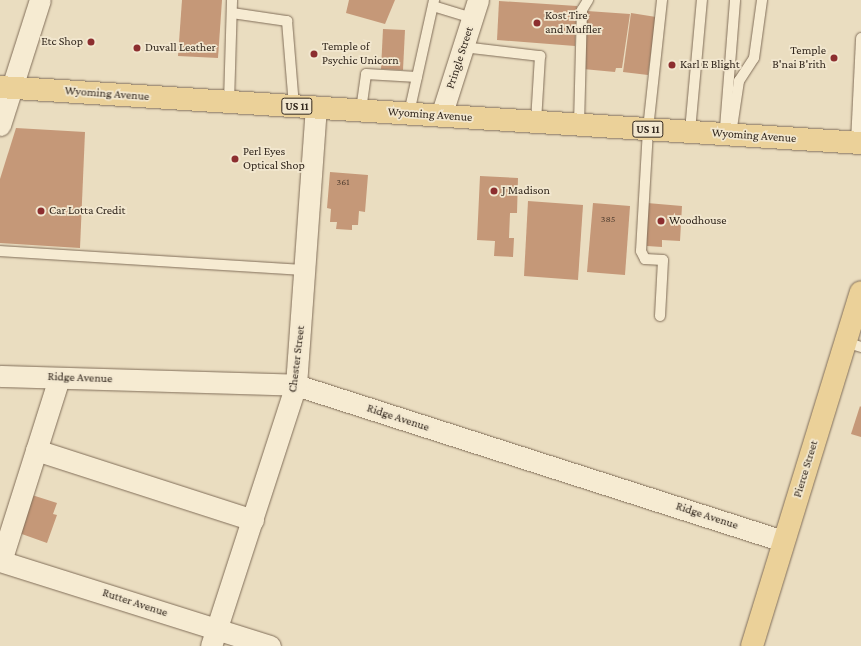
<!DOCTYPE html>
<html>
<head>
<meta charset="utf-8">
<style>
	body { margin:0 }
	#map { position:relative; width:861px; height:646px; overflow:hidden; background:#eaddc0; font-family:"Crimson Pro",serif }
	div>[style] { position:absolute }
	.building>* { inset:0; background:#c59878 }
	.roads { filter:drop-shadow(0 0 1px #816e59) drop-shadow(0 0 1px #816e59) }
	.service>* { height:10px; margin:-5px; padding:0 5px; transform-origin:5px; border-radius:5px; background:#f6ebd2 }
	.minor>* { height:21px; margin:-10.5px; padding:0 10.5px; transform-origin:10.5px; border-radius:10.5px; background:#f6ebd2 }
	.primary>* { height:22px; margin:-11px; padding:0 11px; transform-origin:11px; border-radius:11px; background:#ebd199 }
	.dots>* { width:11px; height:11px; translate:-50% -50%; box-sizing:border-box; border:2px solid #f2e7cf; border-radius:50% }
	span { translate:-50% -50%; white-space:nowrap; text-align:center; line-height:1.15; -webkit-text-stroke:3.5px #f2e7cf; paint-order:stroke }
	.number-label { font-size:10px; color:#574334 }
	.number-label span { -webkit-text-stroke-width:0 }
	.shield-label span { padding:1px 3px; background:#f2e7cf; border:1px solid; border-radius:3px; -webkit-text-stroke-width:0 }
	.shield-label { font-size:11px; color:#32271d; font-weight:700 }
	.poi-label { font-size:12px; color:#32271d }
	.left { translate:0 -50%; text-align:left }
	.right { translate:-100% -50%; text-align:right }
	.street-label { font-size:12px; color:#32271d }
</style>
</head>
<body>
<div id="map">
	<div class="building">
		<i style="clip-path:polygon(182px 0,222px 0,218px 58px,178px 56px)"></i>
		<i style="clip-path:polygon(349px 0,395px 0,385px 24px,346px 13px)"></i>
		<i style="clip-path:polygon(499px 1px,577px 6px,575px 46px,497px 40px)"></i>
		<i style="clip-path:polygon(587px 11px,630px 14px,622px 68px,616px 68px,615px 72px,583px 69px)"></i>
		<i style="clip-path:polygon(631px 13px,656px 17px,648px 75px,623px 72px)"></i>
		<i style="clip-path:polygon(383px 29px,405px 30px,403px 70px,381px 69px)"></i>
		<i style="clip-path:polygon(16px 128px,85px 132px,80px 248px,0 243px,0 179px)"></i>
		<i style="clip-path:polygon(330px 172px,368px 175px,365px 212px,359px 211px,358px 225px,352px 225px,352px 230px,336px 229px,337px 222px,330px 222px,331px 209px,327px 208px)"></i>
		<i style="clip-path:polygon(480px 176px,518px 178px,517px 213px,510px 213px,509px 238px,514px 238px,513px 257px,494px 256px,495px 241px,477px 240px)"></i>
		<i style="clip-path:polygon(528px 201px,583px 205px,578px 280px,524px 276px)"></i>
		<i style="clip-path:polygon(593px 203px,630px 206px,625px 275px,587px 272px)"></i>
		<i style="clip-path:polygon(647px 203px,682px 206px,680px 241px,662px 240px,662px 247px,647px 246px)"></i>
		<i style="clip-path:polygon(860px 406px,861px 407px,861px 437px,851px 434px)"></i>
		<i style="clip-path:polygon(32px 495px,57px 503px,53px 514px,57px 515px,47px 543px,19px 533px)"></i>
	</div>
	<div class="roads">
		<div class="service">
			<i style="left:433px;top:6px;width:41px;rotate:17.1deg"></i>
			<i style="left:232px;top:13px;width:56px;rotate:8.3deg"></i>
			<i style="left:287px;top:21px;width:85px;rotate:85.3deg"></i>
			<i style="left:463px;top:47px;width:78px;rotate:6.7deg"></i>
			<i style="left:540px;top:56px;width:66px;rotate:93.5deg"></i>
			<i style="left:229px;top:102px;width:102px;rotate:-88.3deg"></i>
			<i style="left:361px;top:110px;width:36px;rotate:-82deg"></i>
			<i style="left:366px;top:74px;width:51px;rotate:3.4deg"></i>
			<i style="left:409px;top:113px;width:116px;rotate:-77.5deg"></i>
			<i style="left:579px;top:124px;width:114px;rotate:-88.5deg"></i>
			<i style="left:582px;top:10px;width:12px;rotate:-59deg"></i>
			<i style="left:725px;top:128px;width:128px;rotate:-85.5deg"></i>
			<i style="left:690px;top:131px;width:132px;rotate:-84.8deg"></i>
			<i style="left:731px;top:134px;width:54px;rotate:-81.4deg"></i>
			<i style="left:739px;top:81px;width:27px;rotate:-57deg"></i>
			<i style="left:754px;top:58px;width:59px;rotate:-82.1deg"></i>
			<i style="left:856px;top:142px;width:104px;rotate:-87.2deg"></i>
			<i style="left:0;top:251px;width:307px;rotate:3.6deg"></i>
			<i style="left:660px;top:316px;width:56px;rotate:-86.9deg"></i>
			<i style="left:663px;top:260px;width:18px;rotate:-177deg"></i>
			<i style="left:645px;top:259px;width:9px;rotate:-117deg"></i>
			<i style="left:641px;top:251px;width:122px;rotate:-86.7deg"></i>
			<i style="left:648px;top:129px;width:130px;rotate:-83.8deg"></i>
			<i style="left:845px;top:342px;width:17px;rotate:17deg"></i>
		</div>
		<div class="minor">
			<i style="left:441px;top:116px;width:122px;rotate:-72.3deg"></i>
			<i style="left:0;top:125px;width:131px;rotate:-72.3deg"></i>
			<i style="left:0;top:376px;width:296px;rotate:1.7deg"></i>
			<i style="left:296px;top:385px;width:511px;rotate:17.76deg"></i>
			<i style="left:36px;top:450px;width:228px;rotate:17.9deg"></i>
			<i style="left:0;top:561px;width:283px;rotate:17.5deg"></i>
			<i style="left:1px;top:561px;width:192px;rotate:-72.4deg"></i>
			<i style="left:211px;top:646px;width:274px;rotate:-72deg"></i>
			<i style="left:296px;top:385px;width:279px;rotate:-85.9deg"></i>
		</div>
		<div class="primary">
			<i style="left:0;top:87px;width:863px;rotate:3.72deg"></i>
			<i style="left:752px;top:646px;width:370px;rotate:-72.9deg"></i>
		</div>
	</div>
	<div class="dots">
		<i style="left:537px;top:23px;background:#8c2e2f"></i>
		<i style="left:91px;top:42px;background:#8c2e2f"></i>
		<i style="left:137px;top:48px;background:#8c2e2f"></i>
		<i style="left:314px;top:54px;background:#8c2e2f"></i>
		<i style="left:834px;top:58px;background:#8c2e2f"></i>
		<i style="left:672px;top:65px;background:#8c2e2f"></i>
		<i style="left:235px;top:159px;background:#8c2e2f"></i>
		<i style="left:494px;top:191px;background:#8c2e2f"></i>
		<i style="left:41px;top:211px;background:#8c2e2f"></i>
		<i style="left:661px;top:221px;background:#8c2e2f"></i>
	</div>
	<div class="number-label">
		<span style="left:343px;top:182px">361</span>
		<span style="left:608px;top:219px">385</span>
	</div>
	<div class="shield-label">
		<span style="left:297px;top:106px">US 11</span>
		<span style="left:648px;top:129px">US 11</span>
	</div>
	<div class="poi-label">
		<span class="left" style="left:545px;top:23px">Kost Tire<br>and Muffler</span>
		<span class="right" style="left:83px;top:42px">Etc Shop</span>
		<span class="left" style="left:322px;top:54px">Temple of<br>Psychic Unicorn</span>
		<span class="left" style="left:145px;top:48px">Duvall Leather</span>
		<span class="right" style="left:826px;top:58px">Temple<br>B'nai B'rith</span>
		<span class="left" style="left:680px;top:65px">Karl E Blight</span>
		<span class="left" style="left:243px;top:159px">Perl Eyes<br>Optical Shop</span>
		<span class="left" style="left:502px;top:191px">J Madison</span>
		<span class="left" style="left:49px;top:211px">Car Lotta Credit</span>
		<span class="left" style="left:669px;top:221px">Woodhouse</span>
	</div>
	<div class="street-label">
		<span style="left:460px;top:58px;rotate:-72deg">Pringle Street</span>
		<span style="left:107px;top:94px;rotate:4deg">Wyoming Avenue</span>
		<span style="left:430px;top:115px;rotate:4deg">Wyoming Avenue</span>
		<span style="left:754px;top:136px;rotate:4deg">Wyoming Avenue</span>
		<span style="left:297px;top:359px;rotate:-83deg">Chester Street</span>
		<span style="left:80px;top:378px;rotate:2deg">Ridge Avenue</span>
		<span style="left:398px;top:418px;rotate:18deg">Ridge Avenue</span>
		<span style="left:806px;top:469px;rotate:-73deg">Pierce Street</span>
		<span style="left:707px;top:516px;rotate:18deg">Ridge Avenue</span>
		<span style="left:135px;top:603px;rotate:18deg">Rutter Avenue</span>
	</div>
</div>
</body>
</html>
